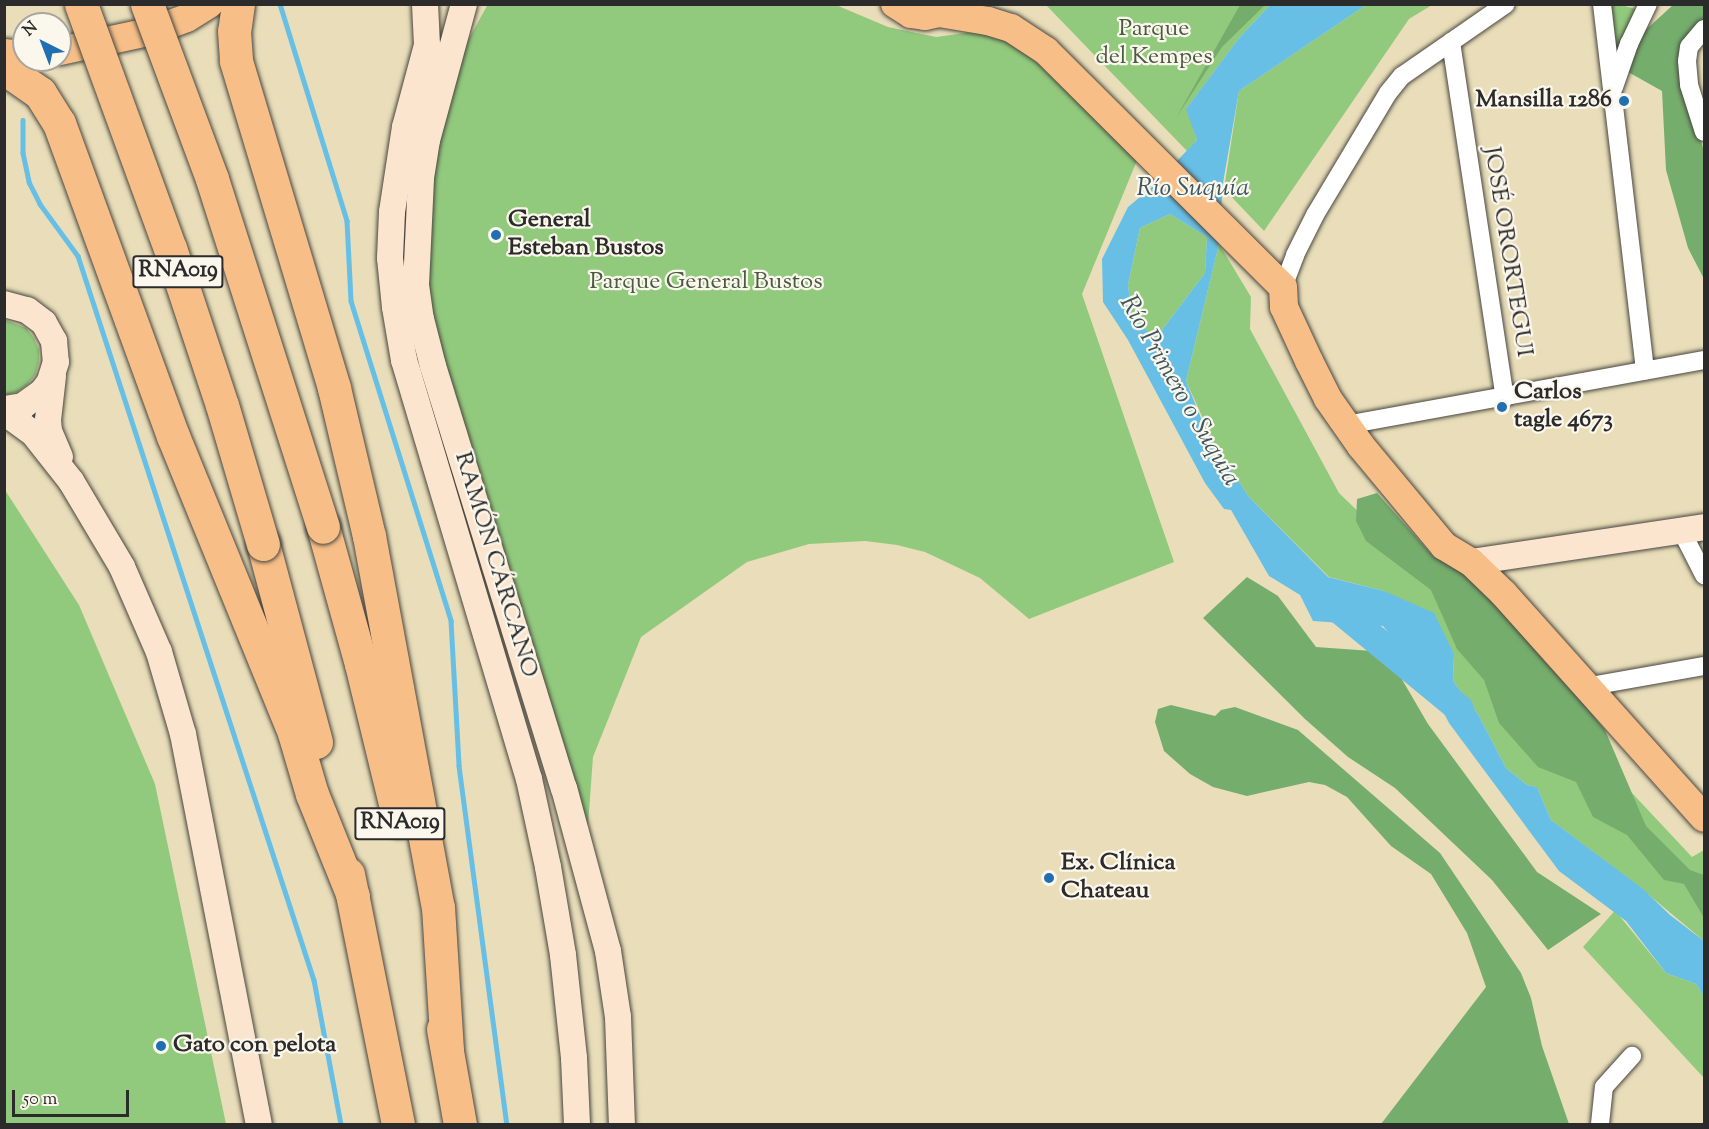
<!DOCTYPE html>
<html>
<head>
<meta charset="utf-8">
<style>
	body { margin:0 }
	#map { position:relative; width:1709px; height:1129px; overflow:hidden; background:#e9deb9; font-family:"Sorts Mill Goudy",serif }
	div>[style] { position:absolute }
	.green>* { inset:0; background:#92ca7d }
	.forest>* { inset:0; background:#75ae6c }
	.water>* { inset:0; background:#68bfe5 }
	.stream>* { height:4.5px; margin:-2.25px; padding:0 2.25px; transform-origin:2.25px; border-radius:2.25px; background:#68bfe5 }
	.river>* { height:28px; margin:-14px; padding:0 14px; transform-origin:14px; border-radius:14px; background:#68bfe5 }
	.roads { filter:drop-shadow(0 0 2px #484640) drop-shadow(0 0 2px #484640) }
	.street>* { height:18px; margin:-9px; padding:0 9px; transform-origin:9px; border-radius:9px; background:#fff }
	.secondary>* { height:26px; margin:-13px; padding:0 13px; transform-origin:13px; border-radius:13px; background:#fce5cf }
	.primary>* { height:28px; margin:-14px; padding:0 14px; transform-origin:14px; border-radius:14px; background:#f7be87 }
	.highway>* { height:33px; margin:-16.5px; padding:0 16.5px; transform-origin:16.5px; border-radius:16.5px; background:#f7be87 }
	.bridges { filter:drop-shadow(0 0 2px #484640) drop-shadow(0 0 2px #484640) }
	.highway-bridge>* { height:33px; margin:-16.5px; padding:0 16.5px; transform-origin:16.5px; border-radius:16.5px; background:#f7be87 }
	.dots>* { width:16px; height:16px; translate:-50% -50%; box-sizing:border-box; border:3px solid #fbf7ec; border-radius:50% }
	span { translate:-50% -50%; white-space:nowrap; text-align:center; line-height:1.15; -webkit-text-stroke:4.5px #fbf7ec; paint-order:stroke }
	.shield-label span { padding:2px 4px; background:#fbf7ec; border:2px solid; border-radius:4px; -webkit-text-stroke-width:0 }
	.shield-label { font-size:22px; color:#2b2b2b; font-weight:700 }
	.park-label { font-size:24px; color:#4a5b44 }
	.poi-label { font-size:24px; color:#2b2b2b; font-weight:700 }
	.right { translate:-100% -50%; text-align:right }
	.left { translate:0 -50%; text-align:left }
	.street-label { font-size:24px; color:#2b2b2b }
	.water-label { font-size:26px; color:#3d5763; font-style:italic }
	.frame { position:absolute; inset:0; border:6px solid #2b2b2b; pointer-events:none }
	.north { position:absolute; left:12px; top:12px; width:60px; height:60px; box-sizing:border-box; background:#fbf7ec; border:2px solid #a8a59f; border-radius:50%; rotate:318deg; font-size:16px; font-weight:700; line-height:24px; text-align:center; color:#2b2b2b }
	.north::after { content:''; display:block; margin:auto; width:21px; height:27px; background:#1f6fb2; clip-path:polygon(50% 0,100% 100%,50% 72%,0 100%) }
	.scale { position:absolute; left:12px; top:1090px; width:117px; height:27px; box-sizing:border-box; border:3px solid #2b2b2b; border-top:0; padding-left:8px; font-size:18px; line-height:21px; white-space:nowrap; color:#2b2b2b; -webkit-text-stroke:4px #fbf7ec; paint-order:stroke }
</style>
</head>
<body>
<div id="map">
	<div class="green">
		<i style="clip-path:polygon(488px 4px,836px 5px,888px 27px,936px 37px,979px 31px,1020px 43px,1138px 158px,1082px 294px,1174px 562px,1029px 619px,980px 578px,925px 552px,897px 545px,865px 541px,809px 544px,747px 562px,641px 637px,593px 757px,587px 839px,426px 304px,425px 205px,456px 62px)"></i>
		<i style="clip-path:polygon(1046px 5px,1270px 5px,1239px 38px,1187px 108px,1197px 140px,1187px 151px)"></i>
		<i style="clip-path:polygon(1366px 5px,1432px 5px,1409px 19px,1264px 231px,1224px 189px,1239px 91px)"></i>
		<i style="clip-path:polygon(1607px 5px,1621px 5px,1643px 11px,1614px 73px)"></i>
		<i style="clip-path:polygon(1170px 214px,1207px 237px,1205px 273px,1156px 338px,1132px 319px,1128px 285px,1140px 228px)"></i>
		<i style="clip-path:polygon(1219px 244px,1251px 297px,1250px 329px,1339px 493px,1467px 617px,1692px 857px,1704px 850px,1704px 941px,1649px 895px,1618px 914px,1666px 973px,1696px 984px,1704px 996px,1704px 1078px,1583px 947px,1618px 907px,1642px 889px,1551px 820px,1537px 787px,1527px 785px,1506px 768px,1478px 714px,1453px 681px,1454px 654px,1384px 591px,1329px 577px,1249px 497px,1216px 447px,1186px 381px)"></i>
		<i style="clip-path:polygon(5px 320px,26px 328px,34px 338px,39px 350px,39px 362px,35px 375px,27px 385px,17px 392px,5px 395px)"></i>
		<i style="clip-path:polygon(5px 490px,79px 605px,155px 784px,226px 1124px,5px 1124px)"></i>
	</div>
	<div class="forest">
		<i style="clip-path:polygon(1240px 5px,1265px 5px,1222px 47px,1176px 118px)"></i>
		<i style="clip-path:polygon(1673px 5px,1704px 5px,1704px 19px,1698px 24px,1684px 83px,1704px 151px,1704px 279px,1688px 248px,1666px 170px,1662px 91px,1621px 68px,1640px 35px)"></i>
		<i style="clip-path:polygon(1377px 493px,1433px 556px,1471px 574px,1501px 602px,1605px 730px,1646px 826px,1690px 870px,1704px 875px,1704px 918px,1684px 884px,1664px 880px,1627px 835px,1593px 817px,1576px 782px,1538px 767px,1499px 723px,1484px 680px,1457px 649px,1431px 590px,1366px 541px,1356px 521px,1357px 499px)"></i>
		<i style="clip-path:polygon(1247px 577px,1278px 596px,1316px 647px,1386px 652px,1428px 724px,1537px 872px,1601px 914px,1548px 950px,1492px 880px,1395px 788px,1348px 757px,1305px 719px,1203px 618px)"></i>
		<i style="clip-path:polygon(1171px 705px,1215px 716px,1221px 710px,1235px 707px,1298px 730px,1440px 853px,1521px 973px,1531px 998px,1542px 1046px,1569px 1124px,1381px 1124px,1486px 987px,1467px 933px,1431px 874px,1391px 846px,1347px 797px,1325px 785px,1309px 782px,1247px 796px,1213px 787px,1190px 774px,1164px 751px,1155px 722px,1158px 709px)"></i>
	</div>
	<div class="water">
		<i style="clip-path:polygon(evenodd,1270px 5px,1366px 5px,1239px 91px,1223px 183px,1219px 244px,1186px 381px,1201px 418px,1216px 447px,1249px 497px,1328px 577px,1384px 591px,1434px 613px,1454px 654px,1453px 681px,1478px 714px,1506px 768px,1527px 785px,1537px 787px,1551px 820px,1643px 889px,1670px 915px,1704px 941px,1704px 996px,1696px 984px,1666px 973px,1626px 921px,1559px 871px,1449px 723px,1429px 684px,1383px 626px,1313px 621px,1300px 595px,1269px 576px,1231px 510px,1224px 509px,1205px 483px,1128px 340px,1103px 302px,1102px 259px,1128px 207px,1152px 187px,1197px 140px,1186px 109px,1239px 38px,1270px 5px,1170px 214px,1207px 237px,1205px 273px,1156px 338px,1132px 318px,1128px 285px,1140px 228px,1170px 214px)"></i>
	</div>
	<div class="stream">
		<i style="left:280px;top:4px;width:227px;rotate:72.8deg"></i>
		<i style="left:347px;top:221px;width:80px;rotate:87.1deg"></i>
		<i style="left:351px;top:301px;width:335px;rotate:72.6deg"></i>
		<i style="left:451px;top:621px;width:145px;rotate:86.8deg"></i>
		<i style="left:459px;top:766px;width:361px;rotate:82.4deg"></i>
		<i style="left:23px;top:120px;width:33px;rotate:90deg"></i>
		<i style="left:23px;top:153px;width:30px;rotate:78deg"></i>
		<i style="left:29px;top:182px;width:25px;rotate:63deg"></i>
		<i style="left:40px;top:204px;width:64px;rotate:53.8deg"></i>
		<i style="left:78px;top:256px;width:761px;rotate:71.95deg"></i>
		<i style="left:314px;top:980px;width:147px;rotate:79.4deg"></i>
	</div>
	<div class="river">
		<i style="left:1326px;top:599px;width:173px;rotate:39.4deg"></i>
	</div>
	<div class="roads">
		<div class="street">
			<i style="left:1602px;top:4px;width:369px;rotate:83.3deg"></i>
			<i style="left:1704px;top:29px;width:23px;rotate:130deg"></i>
			<i style="left:1689px;top:47px;width:14px;rotate:98deg"></i>
			<i style="left:1687px;top:61px;width:24px;rotate:85deg"></i>
			<i style="left:1689px;top:85px;width:49px;rotate:72.3deg"></i>
			<i style="left:1451px;top:42px;width:360px;rotate:81.4deg"></i>
			<i style="left:1614px;top:87px;width:46px;rotate:-70.8deg"></i>
			<i style="left:1629px;top:44px;width:44px;rotate:-64.6deg"></i>
			<i style="left:1283px;top:287px;width:34px;rotate:-69deg"></i>
			<i style="left:1295px;top:255px;width:45px;rotate:-63.4deg"></i>
			<i style="left:1315px;top:215px;width:142px;rotate:-59.1deg"></i>
			<i style="left:1388px;top:93px;width:22px;rotate:-51deg"></i>
			<i style="left:1402px;top:76px;width:126px;rotate:-34.7deg"></i>
			<i style="left:1346px;top:425px;width:364px;rotate:-10.3deg"></i>
			<i style="left:1681px;top:530px;width:51px;rotate:62.9deg"></i>
			<i style="left:1585px;top:687px;width:121px;rotate:-10deg"></i>
			<i style="left:1600px;top:1124px;width:37px;rotate:-84deg"></i>
			<i style="left:1604px;top:1087px;width:42px;rotate:-47.9deg"></i>
		</div>
		<div class="secondary">
			<i style="left:425px;top:4px;width:41px;rotate:87.2deg"></i>
			<i style="left:427px;top:45px;width:85px;rotate:105deg"></i>
			<i style="left:405px;top:127px;width:86px;rotate:98.7deg"></i>
			<i style="left:392px;top:212px;width:46px;rotate:92.5deg"></i>
			<i style="left:390px;top:258px;width:49px;rotate:84.2deg"></i>
			<i style="left:395px;top:307px;width:54px;rotate:80.4deg"></i>
			<i style="left:404px;top:360px;width:437px;rotate:73.4deg"></i>
			<i style="left:529px;top:779px;width:90px;rotate:77.8deg"></i>
			<i style="left:548px;top:867px;width:89px;rotate:80.3deg"></i>
			<i style="left:563px;top:955px;width:104px;rotate:83.9deg"></i>
			<i style="left:574px;top:1058px;width:66px;rotate:87.4deg"></i>
			<i style="left:464px;top:4px;width:141px;rotate:105.2deg"></i>
			<i style="left:427px;top:140px;width:39px;rotate:99deg"></i>
			<i style="left:421px;top:179px;width:106px;rotate:92.7deg"></i>
			<i style="left:416px;top:285px;width:34px;rotate:82deg"></i>
			<i style="left:421px;top:319px;width:49px;rotate:75.7deg"></i>
			<i style="left:433px;top:366px;width:442px;rotate:72.8deg"></i>
			<i style="left:564px;top:788px;width:169px;rotate:74.9deg"></i>
			<i style="left:608px;top:951px;width:67px;rotate:81.4deg"></i>
			<i style="left:618px;top:1017px;width:107px;rotate:87.9deg"></i>
			<i style="left:4px;top:304px;width:24px;rotate:15deg"></i>
			<i style="left:27px;top:310px;width:21px;rotate:37deg"></i>
			<i style="left:44px;top:323px;width:21px;rotate:61deg"></i>
			<i style="left:54px;top:341px;width:21px;rotate:85deg"></i>
			<i style="left:56px;top:362px;width:22px;rotate:108deg"></i>
			<i style="left:49px;top:383px;width:11px;rotate:128deg"></i>
			<i style="left:42px;top:392px;width:24px;rotate:144deg"></i>
			<i style="left:23px;top:406px;width:19px;rotate:171deg"></i>
			<i style="left:53px;top:376px;width:44px;rotate:96.5deg"></i>
			<i style="left:48px;top:420px;width:11px;rotate:85deg"></i>
			<i style="left:49px;top:431px;width:28px;rotate:67deg"></i>
			<i style="left:4px;top:412px;width:36px;rotate:36deg"></i>
			<i style="left:33px;top:433px;width:61px;rotate:51.6deg"></i>
			<i style="left:71px;top:481px;width:100px;rotate:59.3deg"></i>
			<i style="left:122px;top:567px;width:93px;rotate:66.5deg"></i>
			<i style="left:159px;top:652px;width:85px;rotate:73.7deg"></i>
			<i style="left:183px;top:734px;width:397px;rotate:79deg"></i>
			<i style="left:1471px;top:562px;width:236px;rotate:-8.5deg"></i>
		</div>
		<div class="primary">
			<i style="left:895px;top:4px;width:19px;rotate:32deg"></i>
			<i style="left:911px;top:14px;width:14px;rotate:8deg"></i>
			<i style="left:925px;top:16px;width:14px;rotate:-12deg"></i>
			<i style="left:939px;top:13px;width:16px;rotate:-35deg"></i>
			<i style="left:939px;top:13px;width:50px;rotate:9.3deg"></i>
			<i style="left:988px;top:21px;width:24px;rotate:17deg"></i>
			<i style="left:1011px;top:28px;width:42px;rotate:33.3deg"></i>
			<i style="left:1046px;top:51px;width:334px;rotate:44.9deg"></i>
			<i style="left:1283px;top:287px;width:20px;rotate:87deg"></i>
			<i style="left:1284px;top:307px;width:60px;rotate:65.2deg"></i>
			<i style="left:1309px;top:361px;width:42px;rotate:63.4deg"></i>
			<i style="left:1328px;top:399px;width:57px;rotate:54.9deg"></i>
			<i style="left:1361px;top:446px;width:130px;rotate:50.3deg"></i>
			<i style="left:1444px;top:546px;width:31px;rotate:31deg"></i>
			<i style="left:1471px;top:562px;width:46px;rotate:44.1deg"></i>
			<i style="left:1504px;top:594px;width:300px;rotate:48.2deg"></i>
			<i style="left:60px;top:51px;width:91px;rotate:-12.1deg"></i>
			<i style="left:149px;top:32px;width:40px;rotate:-20.2deg"></i>
			<i style="left:187px;top:18px;width:26px;rotate:-32deg"></i>
			<i style="left:4px;top:53px;width:20px;rotate:6deg"></i>
		</div>
		<div class="highway">
			<i style="left:238px;top:4px;width:27px;rotate:98deg"></i>
			<i style="left:234px;top:31px;width:30px;rotate:86deg"></i>
			<i style="left:236px;top:61px;width:341px;rotate:73.3deg"></i>
			<i style="left:334px;top:388px;width:152px;rotate:76.7deg"></i>
			<i style="left:369px;top:536px;width:377px;rotate:79.5deg"></i>
			<i style="left:438px;top:907px;width:142px;rotate:86.4deg"></i>
			<i style="left:4px;top:68px;width:44px;rotate:34.8deg"></i>
			<i style="left:40px;top:93px;width:36px;rotate:58deg"></i>
			<i style="left:59px;top:123px;width:333px;rotate:70deg"></i>
			<i style="left:173px;top:436px;width:321px;rotate:67.8deg"></i>
			<i style="left:294px;top:733px;width:64px;rotate:73.6deg"></i>
			<i style="left:312px;top:794px;width:110px;rotate:68.1deg"></i>
			<i style="left:323px;top:527px;width:142px;rotate:74.5deg"></i>
			<i style="left:361px;top:664px;width:161px;rotate:76.3deg"></i>
			<i style="left:263px;top:544px;width:205px;rotate:75deg"></i>
			<i style="left:348px;top:874px;width:255px;rotate:78.7deg"></i>
			<i style="left:443px;top:1029px;width:97px;rotate:79.9deg"></i>
		</div>
	</div>
	<div class="bridges">
		<div class="highway-bridge">
			<i style="left:81px;top:4px;width:260px;rotate:70deg"></i>
			<i style="left:170px;top:248px;width:165px;rotate:71.7deg"></i>
			<i style="left:222px;top:405px;width:145px;rotate:73.6deg"></i>
			<i style="left:147px;top:4px;width:187px;rotate:69.6deg"></i>
			<i style="left:212px;top:179px;width:365px;rotate:72.3deg"></i>
		</div>
	</div>
	<div class="dots">
		<i style="left:1624px;top:101px;background:#1f6fb2"></i>
		<i style="left:496px;top:235px;background:#1f6fb2"></i>
		<i style="left:1502px;top:407px;background:#1f6fb2"></i>
		<i style="left:1049px;top:878px;background:#1f6fb2"></i>
		<i style="left:161px;top:1046px;background:#1f6fb2"></i>
	</div>
	<div class="shield-label">
		<span style="left:178px;top:272px">RNA019</span>
		<span style="left:400px;top:824px">RNA019</span>
	</div>
	<div class="park-label">
		<span style="left:1154px;top:44px">Parque<br>del Kempes</span>
		<span style="left:706px;top:283px">Parque General Bustos</span>
	</div>
	<div class="poi-label">
		<span class="right" style="left:1612px;top:101px">Mansilla 1286</span>
		<span class="left" style="left:508px;top:235px">General<br>Esteban Bustos</span>
		<span class="left" style="left:1514px;top:407px">Carlos<br>tagle 4673</span>
		<span class="left" style="left:1061px;top:878px">Ex. Clínica<br>Chateau</span>
		<span class="left" style="left:173px;top:1046px">Gato con pelota</span>
	</div>
	<div class="street-label">
		<span style="left:1507px;top:252px;rotate:81deg">JOSÉ ORORTEGUI</span>
		<span style="left:495px;top:565px;rotate:73deg">RAMÓN CÁRCANO</span>
	</div>
	<div class="water-label">
		<span style="left:1193px;top:189px">Río Suquía</span>
		<span style="left:1179px;top:391px;rotate:60deg">Río Primero o Suquía</span>
	</div>
	<div class="frame"></div>
	<div class="north">N</div>
	<div class="scale">50 m</div>
</div>
</body>
</html>
